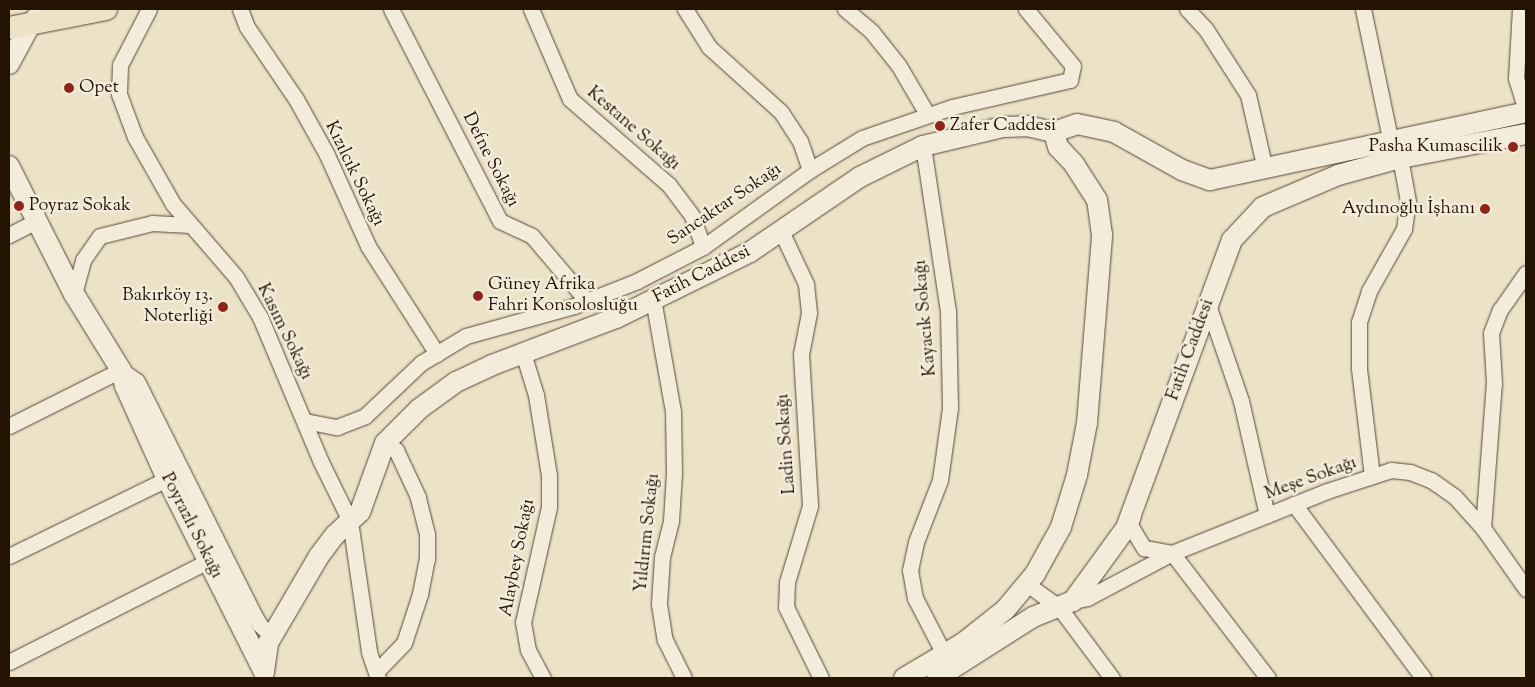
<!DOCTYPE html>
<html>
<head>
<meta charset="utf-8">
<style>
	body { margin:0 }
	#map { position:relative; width:1535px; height:687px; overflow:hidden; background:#ece2c8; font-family:"Sorts Mill Goudy",serif }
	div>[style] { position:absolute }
	.roads { filter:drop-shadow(0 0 1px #564634) drop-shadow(0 0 1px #564634) }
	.street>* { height:15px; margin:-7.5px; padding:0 7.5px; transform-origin:7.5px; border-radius:7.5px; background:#f3ecdb }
	.secondary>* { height:20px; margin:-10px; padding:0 10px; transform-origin:10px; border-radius:10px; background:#f3ecdb }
	.primary>* { height:22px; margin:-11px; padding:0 11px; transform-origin:11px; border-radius:11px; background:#ece2c8 }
	.dots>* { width:14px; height:14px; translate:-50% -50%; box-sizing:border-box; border:2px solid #f3ecdb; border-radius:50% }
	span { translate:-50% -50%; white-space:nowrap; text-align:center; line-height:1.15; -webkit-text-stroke:5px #f3ecdb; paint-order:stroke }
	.poi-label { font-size:18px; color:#241202 }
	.left { translate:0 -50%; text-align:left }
	.right { translate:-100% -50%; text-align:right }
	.street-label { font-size:18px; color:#241202 }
	.frame { position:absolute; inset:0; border:10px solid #241202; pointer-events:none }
</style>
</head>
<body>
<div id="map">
	<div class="roads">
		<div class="street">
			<i style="left:149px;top:9px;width:63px;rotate:117.4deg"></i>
			<i style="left:120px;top:65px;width:29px;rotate:92deg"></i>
			<i style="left:119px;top:94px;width:46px;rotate:69.6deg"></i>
			<i style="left:135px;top:137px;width:77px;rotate:60.4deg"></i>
			<i style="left:173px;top:204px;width:96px;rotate:49.2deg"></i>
			<i style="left:236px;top:277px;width:47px;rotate:59deg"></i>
			<i style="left:260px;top:317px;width:155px;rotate:67.2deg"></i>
			<i style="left:320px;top:460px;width:68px;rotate:63.8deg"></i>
			<i style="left:350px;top:521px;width:132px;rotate:81.7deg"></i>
			<i style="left:369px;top:652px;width:28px;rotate:71deg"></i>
			<i style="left:240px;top:9px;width:19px;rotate:69deg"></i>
			<i style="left:247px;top:27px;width:87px;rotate:55.8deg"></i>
			<i style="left:296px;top:99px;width:64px;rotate:61deg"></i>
			<i style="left:327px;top:155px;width:100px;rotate:65.7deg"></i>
			<i style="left:368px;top:246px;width:128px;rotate:57.4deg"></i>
			<i style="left:391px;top:9px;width:238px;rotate:62.8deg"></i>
			<i style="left:500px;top:221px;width:35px;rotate:25deg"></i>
			<i style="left:532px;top:236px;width:85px;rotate:49.8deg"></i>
			<i style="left:531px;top:9px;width:98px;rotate:66.6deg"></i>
			<i style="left:570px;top:99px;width:131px;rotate:41deg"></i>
			<i style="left:669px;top:185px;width:39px;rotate:53deg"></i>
			<i style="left:692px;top:216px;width:33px;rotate:70deg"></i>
			<i style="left:685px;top:9px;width:45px;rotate:57.7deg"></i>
			<i style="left:709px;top:47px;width:97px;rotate:42.1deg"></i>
			<i style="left:781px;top:112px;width:35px;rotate:57deg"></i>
			<i style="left:800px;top:141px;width:31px;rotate:71deg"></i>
			<i style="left:845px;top:9px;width:35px;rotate:40deg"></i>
			<i style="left:872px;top:32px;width:43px;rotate:51.5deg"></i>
			<i style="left:899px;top:66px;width:56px;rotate:59.7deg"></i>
			<i style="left:1187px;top:9px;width:26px;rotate:47deg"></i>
			<i style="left:1205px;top:28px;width:80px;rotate:57.3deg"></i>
			<i style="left:1248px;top:95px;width:76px;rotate:77.1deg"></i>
			<i style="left:1363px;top:9px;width:137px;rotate:78.2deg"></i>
			<i style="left:1520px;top:9px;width:69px;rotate:93.3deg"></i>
			<i style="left:1516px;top:78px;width:34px;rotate:73deg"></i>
			<i style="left:923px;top:146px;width:167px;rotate:81.4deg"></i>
			<i style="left:948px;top:311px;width:97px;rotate:88.8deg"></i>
			<i style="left:950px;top:408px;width:73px;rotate:97.9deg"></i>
			<i style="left:940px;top:480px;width:66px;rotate:111.2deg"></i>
			<i style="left:916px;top:542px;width:29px;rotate:102deg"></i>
			<i style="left:910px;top:570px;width:28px;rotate:80deg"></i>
			<i style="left:915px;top:598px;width:63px;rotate:62.6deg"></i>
			<i style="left:781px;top:231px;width:59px;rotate:64.7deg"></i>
			<i style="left:806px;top:284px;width:29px;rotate:84deg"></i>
			<i style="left:809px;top:313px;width:42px;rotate:101deg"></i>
			<i style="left:801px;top:354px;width:152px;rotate:86.6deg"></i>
			<i style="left:810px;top:506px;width:79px;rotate:106.8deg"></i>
			<i style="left:787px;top:582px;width:25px;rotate:92deg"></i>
			<i style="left:786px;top:607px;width:79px;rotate:63.8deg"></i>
			<i style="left:9px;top:235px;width:31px;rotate:-27deg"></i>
			<i style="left:74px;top:294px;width:35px;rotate:-75deg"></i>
			<i style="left:83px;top:260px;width:29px;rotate:-55deg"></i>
			<i style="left:100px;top:236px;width:54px;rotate:-14deg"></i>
			<i style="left:152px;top:223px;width:38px;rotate:3deg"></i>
			<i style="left:653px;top:299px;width:114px;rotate:79.9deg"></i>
			<i style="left:673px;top:411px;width:62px;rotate:89.1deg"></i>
			<i style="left:674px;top:473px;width:48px;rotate:93.6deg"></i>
			<i style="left:671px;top:521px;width:37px;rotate:104deg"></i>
			<i style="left:662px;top:557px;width:47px;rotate:93.7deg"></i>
			<i style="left:659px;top:604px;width:36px;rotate:81deg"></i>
			<i style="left:665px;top:640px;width:42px;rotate:63.4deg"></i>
			<i style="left:1208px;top:305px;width:102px;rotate:71deg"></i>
			<i style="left:1241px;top:401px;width:117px;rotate:77.2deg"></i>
			<i style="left:523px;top:353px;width:44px;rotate:72.8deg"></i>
			<i style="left:536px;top:395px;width:81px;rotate:80.8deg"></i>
			<i style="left:549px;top:475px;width:32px;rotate:90deg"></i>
			<i style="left:549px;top:507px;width:118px;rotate:102.7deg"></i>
			<i style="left:523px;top:622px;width:28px;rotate:80deg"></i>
			<i style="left:528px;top:650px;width:32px;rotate:62deg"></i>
			<i style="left:305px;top:421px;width:33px;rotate:11deg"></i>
			<i style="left:337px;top:427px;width:30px;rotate:-21deg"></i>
			<i style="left:365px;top:416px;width:77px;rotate:-43.4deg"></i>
			<i style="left:421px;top:363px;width:52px;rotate:-31deg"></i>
			<i style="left:466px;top:336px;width:112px;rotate:-15.5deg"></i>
			<i style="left:574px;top:306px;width:68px;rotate:-21.6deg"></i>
			<i style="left:637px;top:281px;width:74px;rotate:-27.3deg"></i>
			<i style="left:703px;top:247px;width:132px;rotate:-35.7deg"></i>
			<i style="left:810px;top:170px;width:61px;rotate:-31.6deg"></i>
			<i style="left:862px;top:138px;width:95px;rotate:-19deg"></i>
			<i style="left:952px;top:107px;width:121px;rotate:-12.9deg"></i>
			<i style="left:1070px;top:80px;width:14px;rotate:-78deg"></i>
			<i style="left:1073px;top:66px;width:74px;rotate:-129.5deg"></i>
			<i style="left:9px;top:426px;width:125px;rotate:-26.6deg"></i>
			<i style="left:121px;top:370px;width:19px;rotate:35deg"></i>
			<i style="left:137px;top:381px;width:259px;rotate:63.4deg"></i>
			<i style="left:253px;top:613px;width:14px;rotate:60deg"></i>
			<i style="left:260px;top:625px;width:16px;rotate:43deg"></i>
			<i style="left:1372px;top:476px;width:109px;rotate:-96.9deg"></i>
			<i style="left:1359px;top:368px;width:46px;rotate:-90deg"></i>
			<i style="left:1359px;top:322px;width:33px;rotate:-72deg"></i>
			<i style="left:1369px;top:291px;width:71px;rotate:-60.6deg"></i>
			<i style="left:1404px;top:229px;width:28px;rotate:-82deg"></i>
			<i style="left:1408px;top:201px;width:44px;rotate:-100.5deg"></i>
			<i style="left:1294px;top:504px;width:217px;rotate:53.4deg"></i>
			<i style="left:1133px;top:515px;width:10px;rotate:107deg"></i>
			<i style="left:1130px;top:525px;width:27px;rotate:59deg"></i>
			<i style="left:1144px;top:548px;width:28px;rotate:10deg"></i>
			<i style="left:1172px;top:553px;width:158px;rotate:52.5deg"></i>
			<i style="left:1483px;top:528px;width:145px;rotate:-85.7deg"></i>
			<i style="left:1494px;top:383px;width:50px;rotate:-93.4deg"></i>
			<i style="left:1491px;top:333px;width:25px;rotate:-69deg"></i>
			<i style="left:1500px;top:310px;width:45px;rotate:-54.9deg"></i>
			<i style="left:9px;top:556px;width:176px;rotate:-26deg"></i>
			<i style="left:1027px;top:584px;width:39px;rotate:36deg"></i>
			<i style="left:1059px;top:607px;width:89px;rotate:53.3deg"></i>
			<i style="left:1073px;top:601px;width:14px;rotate:-12deg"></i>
			<i style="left:1087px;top:598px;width:96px;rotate:-27.9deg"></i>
			<i style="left:1172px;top:553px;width:167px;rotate:-21.8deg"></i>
			<i style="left:1327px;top:491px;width:67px;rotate:-18.2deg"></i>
			<i style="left:1391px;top:470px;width:19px;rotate:6deg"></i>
			<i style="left:1410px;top:472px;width:22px;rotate:21deg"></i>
			<i style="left:1431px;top:480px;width:29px;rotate:35deg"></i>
			<i style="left:1455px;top:497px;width:42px;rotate:47.9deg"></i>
			<i style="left:1483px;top:528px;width:75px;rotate:54.8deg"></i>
			<i style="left:9px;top:662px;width:223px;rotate:-26.9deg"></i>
			<i style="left:376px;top:672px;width:40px;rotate:-46deg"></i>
			<i style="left:404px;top:643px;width:52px;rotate:-71.9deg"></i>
			<i style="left:420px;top:594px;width:36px;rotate:-79deg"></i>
			<i style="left:427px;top:559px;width:25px;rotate:-90deg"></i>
			<i style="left:427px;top:534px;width:38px;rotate:-104deg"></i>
			<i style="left:418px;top:497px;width:52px;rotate:-115.1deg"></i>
			<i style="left:396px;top:450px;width:13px;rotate:-148deg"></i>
		</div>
		<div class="secondary">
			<i style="left:9px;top:64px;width:44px;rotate:-61.7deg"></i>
			<i style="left:30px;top:25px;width:21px;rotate:-49deg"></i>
			<i style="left:9px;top:166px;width:144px;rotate:63.1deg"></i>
			<i style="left:74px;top:294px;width:89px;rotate:58.3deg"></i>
			<i style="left:121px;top:370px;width:16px;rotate:76deg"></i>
			<i style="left:125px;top:386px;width:102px;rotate:65.7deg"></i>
			<i style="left:167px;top:479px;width:216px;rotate:63.3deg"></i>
			<i style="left:264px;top:672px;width:29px;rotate:-82deg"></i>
			<i style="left:268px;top:643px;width:101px;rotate:-59.6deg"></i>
			<i style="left:319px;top:556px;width:26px;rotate:-53deg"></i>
			<i style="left:335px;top:535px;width:34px;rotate:-43deg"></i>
			<i style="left:360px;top:512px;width:73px;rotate:-70.1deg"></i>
			<i style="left:385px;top:443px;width:48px;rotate:-45deg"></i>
			<i style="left:419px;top:409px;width:46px;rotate:-36.1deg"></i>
			<i style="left:456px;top:382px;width:40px;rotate:-25deg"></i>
			<i style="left:492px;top:365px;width:133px;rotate:-20.8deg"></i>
			<i style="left:616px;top:318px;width:149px;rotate:-26.2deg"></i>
			<i style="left:750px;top:252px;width:133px;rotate:-34.3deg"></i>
			<i style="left:860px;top:177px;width:70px;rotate:-26.2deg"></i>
			<i style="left:923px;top:146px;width:82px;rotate:-13.4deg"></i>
			<i style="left:1003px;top:127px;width:24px;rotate:-2deg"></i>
			<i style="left:1027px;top:126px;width:28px;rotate:13deg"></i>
			<i style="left:1054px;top:132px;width:24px;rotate:-19deg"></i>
			<i style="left:1077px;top:124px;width:38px;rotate:12deg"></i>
			<i style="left:1114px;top:132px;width:78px;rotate:29.2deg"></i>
			<i style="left:1182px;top:170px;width:30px;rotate:20deg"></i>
			<i style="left:1210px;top:180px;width:323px;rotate:-12.1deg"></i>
			<i style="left:904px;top:678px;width:69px;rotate:-30.7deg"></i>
			<i style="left:963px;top:643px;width:53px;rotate:-38.2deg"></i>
			<i style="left:1005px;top:610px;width:47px;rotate:-50.2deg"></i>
			<i style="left:1035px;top:574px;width:54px;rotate:-61deg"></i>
			<i style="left:1061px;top:527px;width:54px;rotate:-72.9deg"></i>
			<i style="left:1077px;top:475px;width:53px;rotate:-79.1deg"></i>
			<i style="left:1087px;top:423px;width:189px;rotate:-85.4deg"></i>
			<i style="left:1102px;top:235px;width:35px;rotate:-98deg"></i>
			<i style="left:1097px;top:200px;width:43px;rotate:-122.6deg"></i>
			<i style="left:1074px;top:164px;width:23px;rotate:-133deg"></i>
			<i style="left:1058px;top:147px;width:16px;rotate:-105deg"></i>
			<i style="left:937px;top:678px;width:114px;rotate:-32.4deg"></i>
			<i style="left:1033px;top:617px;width:43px;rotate:-21.8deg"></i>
			<i style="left:1073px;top:601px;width:90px;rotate:-54deg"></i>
			<i style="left:1126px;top:528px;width:307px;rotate:-69.8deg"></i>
			<i style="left:1232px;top:240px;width:45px;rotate:-46.8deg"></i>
			<i style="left:1263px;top:207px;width:82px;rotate:-23.1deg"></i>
			<i style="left:1338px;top:175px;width:64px;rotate:-15.3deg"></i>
			<i style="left:1400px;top:158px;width:128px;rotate:-10.8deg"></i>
		</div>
		<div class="primary">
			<i style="left:9px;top:28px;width:99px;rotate:-11.1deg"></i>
		</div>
	</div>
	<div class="dots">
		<i style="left:69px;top:88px;background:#8f2418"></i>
		<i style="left:940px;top:126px;background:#8f2418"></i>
		<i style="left:1513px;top:147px;background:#8f2418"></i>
		<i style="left:19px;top:206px;background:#8f2418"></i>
		<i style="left:1485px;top:209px;background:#8f2418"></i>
		<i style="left:478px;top:296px;background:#8f2418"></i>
		<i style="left:223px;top:307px;background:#8f2418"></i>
	</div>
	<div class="poi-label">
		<span class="left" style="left:79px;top:88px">Opet</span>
		<span class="left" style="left:950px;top:126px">Zafer Caddesi</span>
		<span class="right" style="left:1503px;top:147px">Pasha Kumascilik</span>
		<span class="left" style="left:29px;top:206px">Poyraz Sokak</span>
		<span class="right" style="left:1475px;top:209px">Aydınoğlu İşhanı</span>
		<span class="left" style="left:488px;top:296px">Güney Afrika<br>Fahri Konsolosluğu</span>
		<span class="right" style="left:213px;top:307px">Bakırköy 13.<br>Noterliği</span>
	</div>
	<div class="street-label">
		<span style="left:633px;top:129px;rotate:41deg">Kestane Sokağı</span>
		<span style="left:490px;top:160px;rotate:63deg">Defne Sokağı</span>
		<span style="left:354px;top:174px;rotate:64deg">Kızılcık Sokağı</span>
		<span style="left:725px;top:205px;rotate:-34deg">Sancaktar Sokağı</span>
		<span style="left:702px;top:275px;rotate:-27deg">Fatih Caddesi</span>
		<span style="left:926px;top:318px;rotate:-95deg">Kayacık Sokağı</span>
		<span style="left:284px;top:332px;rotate:64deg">Kasım Sokağı</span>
		<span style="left:1191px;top:350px;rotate:-70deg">Fatih Caddesi</span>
		<span style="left:787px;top:444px;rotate:-94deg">Ladin Sokağı</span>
		<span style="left:1311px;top:479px;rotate:-20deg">Meşe Sokağı</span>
		<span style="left:191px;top:526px;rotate:63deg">Poyrazlı Sokağı</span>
		<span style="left:648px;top:533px;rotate:-84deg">Yıldırım Sokağı</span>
		<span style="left:518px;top:558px;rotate:-79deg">Alaybey Sokağı</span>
	</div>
	<div class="frame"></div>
</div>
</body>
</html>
